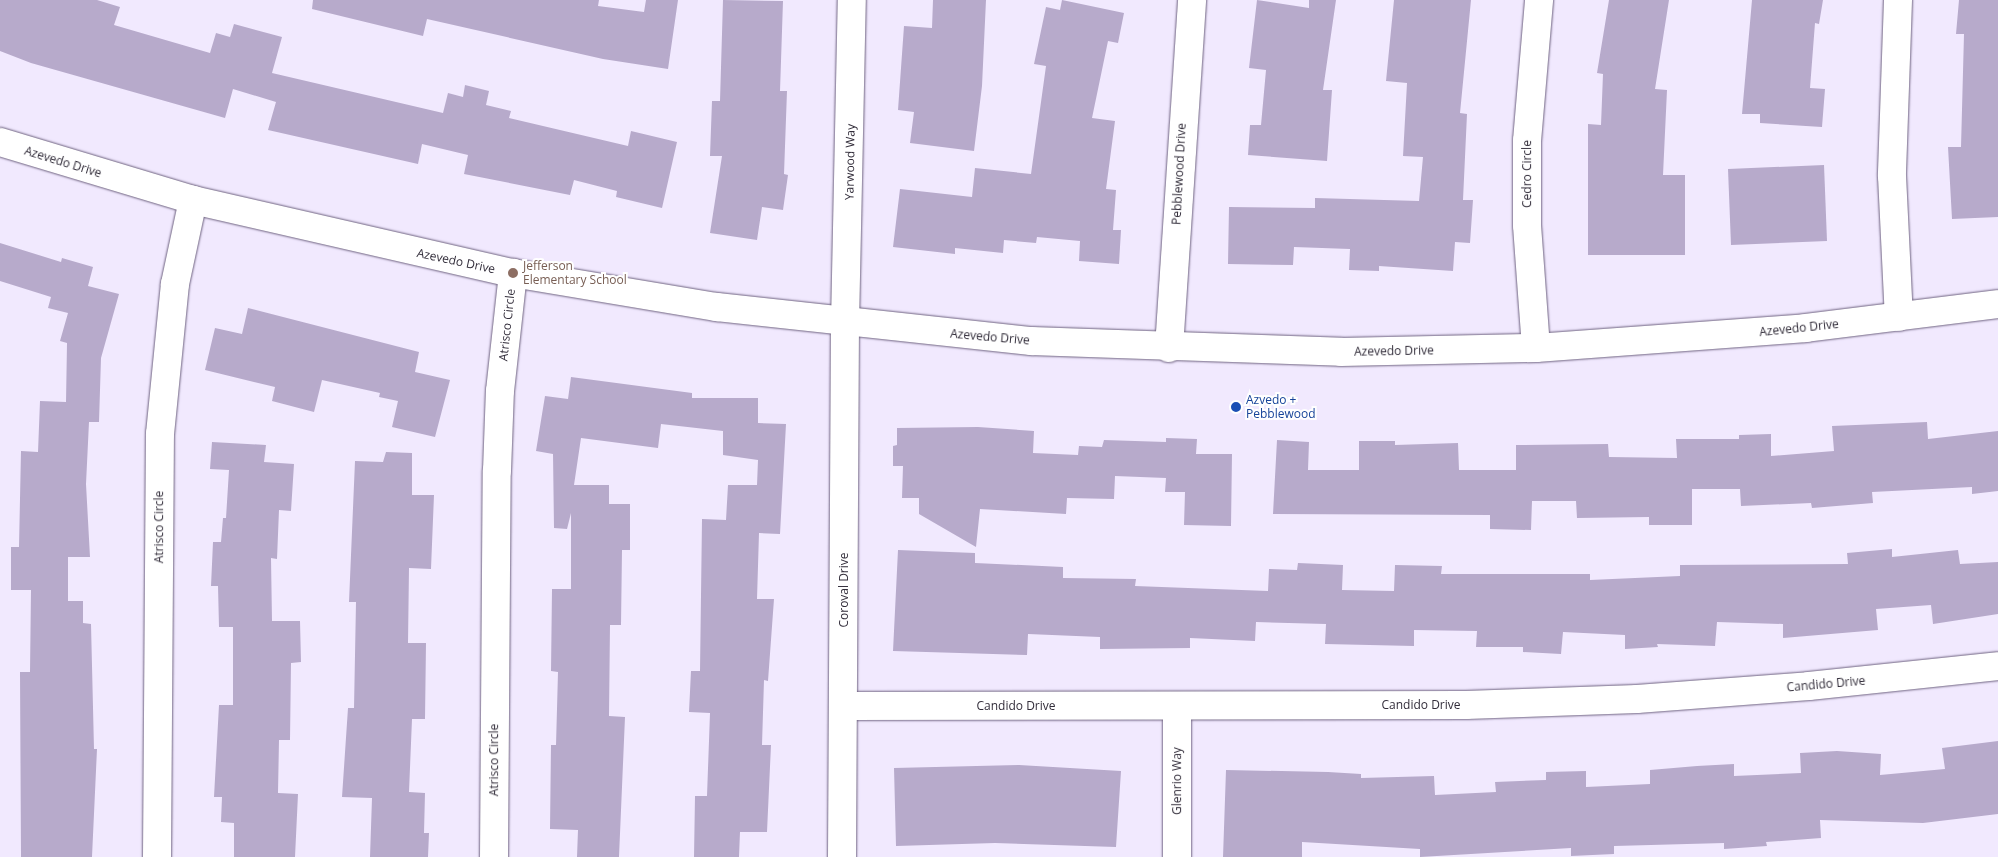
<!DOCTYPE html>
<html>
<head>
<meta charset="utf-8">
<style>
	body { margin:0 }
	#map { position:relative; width:1998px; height:857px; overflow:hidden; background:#f1e9fe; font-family:"Open Sans",sans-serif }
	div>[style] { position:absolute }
	.building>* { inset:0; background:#b7aacb }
	.roads { filter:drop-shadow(0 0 1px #6f6381) drop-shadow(0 0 1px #6f6381) }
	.minor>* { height:28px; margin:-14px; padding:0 14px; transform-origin:14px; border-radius:14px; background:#fff }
	.dots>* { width:14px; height:14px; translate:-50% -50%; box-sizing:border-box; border:2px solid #fff; border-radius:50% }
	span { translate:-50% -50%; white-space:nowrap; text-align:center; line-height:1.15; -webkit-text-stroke:4px #fff; paint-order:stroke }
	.street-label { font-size:12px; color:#322d3a }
	.education-label { font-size:12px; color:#785e54 }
	.left { translate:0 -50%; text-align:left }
	.transit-label { font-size:12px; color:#164399 }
</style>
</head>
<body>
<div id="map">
	<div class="building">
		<i style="clip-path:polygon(0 0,97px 0,120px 7px,114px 25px,210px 53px,216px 33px,230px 37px,234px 24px,282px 37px,272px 73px,443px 113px,448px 93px,463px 97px,465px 85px,489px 91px,486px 105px,511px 111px,509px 118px,628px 146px,631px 131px,677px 142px,662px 208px,616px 197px,617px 191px,574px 180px,570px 195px,464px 174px,468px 155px,422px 144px,418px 164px,268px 130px,276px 102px,233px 89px,225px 118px,31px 63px,0 51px)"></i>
		<i style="clip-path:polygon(313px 0,599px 0,598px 6px,644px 12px,646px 0,678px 0,668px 69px,603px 59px,427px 19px,423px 36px,312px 9px)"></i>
		<i style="clip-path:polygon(723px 0,783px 1px,780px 91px,787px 91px,784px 174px,788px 175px,783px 210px,762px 207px,757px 240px,710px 233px,722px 156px,710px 156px,712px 101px,720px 101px)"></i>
		<i style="clip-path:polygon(933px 0,986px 0,982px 86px,974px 151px,910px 143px,914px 112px,898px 110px,904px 26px,932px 28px)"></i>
		<i style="clip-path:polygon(1062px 0,1124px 13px,1118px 43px,1108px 41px,1092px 118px,1115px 121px,1106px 189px,1116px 190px,1113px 230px,1121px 230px,1119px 264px,1079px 261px,1080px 241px,1037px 237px,1036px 243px,1004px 240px,1003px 253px,955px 248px,955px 254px,893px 247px,900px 189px,972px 197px,975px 168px,1031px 174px,1046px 66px,1034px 64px,1046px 7px,1060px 10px)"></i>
		<i style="clip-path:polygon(1257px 0,1309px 8px,1309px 0,1336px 0,1323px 90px,1332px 90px,1327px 161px,1248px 155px,1250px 125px,1261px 125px,1266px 70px,1249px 68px)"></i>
		<i style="clip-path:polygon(1394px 0,1471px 0,1460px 113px,1467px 114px,1463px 200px,1473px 200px,1470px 243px,1455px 242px,1453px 271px,1379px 266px,1379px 271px,1349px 270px,1350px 249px,1294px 247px,1293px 265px,1228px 264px,1229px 207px,1315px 208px,1315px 198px,1419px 201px,1423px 157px,1403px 156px,1407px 83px,1386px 81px)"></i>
		<i style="clip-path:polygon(1609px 0,1669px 0,1655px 89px,1667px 90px,1663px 175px,1685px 175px,1685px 255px,1588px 255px,1588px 124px,1601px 125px,1603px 74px,1597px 73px)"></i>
		<i style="clip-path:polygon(1752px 0,1823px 0,1819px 24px,1815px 23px,1810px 88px,1825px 89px,1822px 127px,1760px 123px,1760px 114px,1742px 114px)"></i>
		<i style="clip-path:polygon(1959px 0,1998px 0,1998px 217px,1952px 219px,1948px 147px,1961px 147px,1964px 34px,1956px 34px)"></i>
		<i style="clip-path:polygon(1824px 165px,1827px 241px,1731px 245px,1728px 169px)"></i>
		<i style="clip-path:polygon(0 243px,61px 262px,62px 258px,93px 267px,88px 286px,119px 294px,101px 358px,99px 422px,89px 422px,86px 484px,90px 557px,68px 557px,68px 601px,83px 601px,83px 623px,91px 624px,94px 749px,97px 749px,92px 857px,21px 857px,20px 672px,30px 672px,31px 590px,11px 590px,11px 547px,19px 547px,21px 451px,38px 452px,40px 401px,66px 402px,67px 343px,60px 341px,68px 313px,48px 308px,51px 297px,0 281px)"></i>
		<i style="clip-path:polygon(248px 308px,419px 352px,415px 372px,450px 380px,435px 437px,392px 427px,398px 401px,379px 397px,380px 393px,322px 380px,314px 412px,272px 401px,275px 387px,205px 370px,215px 328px,242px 334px)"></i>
		<i style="clip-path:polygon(571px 377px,692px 393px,692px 398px,758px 398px,758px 423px,786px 424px,780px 534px,759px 533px,757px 599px,774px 599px,768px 681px,764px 680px,762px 745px,771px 745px,767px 832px,740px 832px,739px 857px,694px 857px,695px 796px,707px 796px,710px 713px,689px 712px,691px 671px,700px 671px,702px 519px,726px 520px,728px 485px,757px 485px,758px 460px,723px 455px,723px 431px,661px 424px,658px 448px,581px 438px,574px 485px,609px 485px,609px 504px,630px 504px,630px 550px,622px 550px,621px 625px,610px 625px,609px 716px,625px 717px,619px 857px,577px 857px,578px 830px,550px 829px,551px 745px,556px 745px,558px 672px,551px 671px,552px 589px,571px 589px,571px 513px,567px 529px,554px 528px,553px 454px,536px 451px,545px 396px,568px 399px)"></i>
		<i style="clip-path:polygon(1927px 422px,1928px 439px,1998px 431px,1998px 491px,1972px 494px,1972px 487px,1872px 492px,1873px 503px,1812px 508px,1811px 503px,1741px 506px,1740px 489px,1692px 489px,1692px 525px,1649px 525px,1649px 517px,1577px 518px,1576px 501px,1532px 501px,1531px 530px,1490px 529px,1490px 515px,1273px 514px,1277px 440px,1309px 442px,1308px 470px,1359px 470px,1359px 441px,1395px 441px,1395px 445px,1458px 443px,1459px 470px,1516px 470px,1516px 445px,1608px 444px,1609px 457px,1677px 458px,1676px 439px,1739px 439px,1739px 435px,1771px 434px,1771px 456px,1834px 451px,1832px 426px)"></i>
		<i style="clip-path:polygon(978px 427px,1034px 431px,1033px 453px,1078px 455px,1079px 446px,1102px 447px,1104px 440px,1166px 442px,1166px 438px,1197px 439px,1196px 454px,1232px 454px,1231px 526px,1184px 525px,1185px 492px,1165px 492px,1166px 478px,1115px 476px,1114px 499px,1067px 498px,1066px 514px,980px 509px,976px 547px,919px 514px,919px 498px,902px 498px,903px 466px,893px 466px,893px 446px,897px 445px,897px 428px)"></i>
		<i style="clip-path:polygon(212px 442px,266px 445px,264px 462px,294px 464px,291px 511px,279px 510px,277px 559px,271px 558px,272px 621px,300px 621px,301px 662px,291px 663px,290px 740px,279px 740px,278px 793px,298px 794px,295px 857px,234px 857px,234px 823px,221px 822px,222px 797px,214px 797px,219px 705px,233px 705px,233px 627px,219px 627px,218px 586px,211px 586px,213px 542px,221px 542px,223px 518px,226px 518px,229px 470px,210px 469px)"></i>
		<i style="clip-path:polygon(386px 452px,412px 453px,412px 495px,434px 495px,431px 569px,409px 568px,408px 643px,426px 643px,425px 719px,412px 719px,409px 792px,425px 793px,424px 833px,429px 833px,428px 857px,370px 857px,372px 798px,342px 797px,348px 708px,354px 708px,356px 602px,349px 602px,355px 461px,383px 462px)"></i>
		<i style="clip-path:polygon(1892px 549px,1892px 557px,1958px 550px,1960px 564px,1998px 562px,1998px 614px,1933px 624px,1931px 605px,1876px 609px,1878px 630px,1783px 638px,1783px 624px,1717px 622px,1715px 646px,1657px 644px,1658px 647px,1625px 649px,1625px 635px,1563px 632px,1561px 654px,1523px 652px,1523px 647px,1476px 647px,1477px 631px,1414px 630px,1414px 646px,1325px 644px,1326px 624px,1256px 622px,1255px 641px,1190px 638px,1190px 648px,1100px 649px,1100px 637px,1028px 634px,1027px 655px,893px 651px,898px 550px,975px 553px,975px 563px,1063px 567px,1063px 578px,1136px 579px,1135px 586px,1268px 591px,1269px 569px,1297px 570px,1298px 563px,1343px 565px,1342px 590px,1394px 591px,1395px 565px,1442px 566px,1441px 574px,1590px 574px,1590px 580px,1680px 576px,1680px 565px,1848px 564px,1847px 553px)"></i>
		<i style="clip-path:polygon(1998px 741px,1998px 814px,1923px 823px,1820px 820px,1821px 838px,1766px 842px,1767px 846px,1724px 849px,1724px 843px,1614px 846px,1614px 854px,1571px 856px,1571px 848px,1420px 857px,1420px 849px,1302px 842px,1302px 857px,1223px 857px,1226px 770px,1328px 772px,1361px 774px,1361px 778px,1434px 776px,1435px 795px,1496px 792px,1495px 782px,1546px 780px,1546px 772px,1586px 771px,1586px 787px,1650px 784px,1650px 770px,1697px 766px,1734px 764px,1734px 776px,1801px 773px,1800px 753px,1837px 751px,1881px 754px,1880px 775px,1945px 769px,1942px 748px)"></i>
		<i style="clip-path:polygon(1019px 765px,1121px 771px,1116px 847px,995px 843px,896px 846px,894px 768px)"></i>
	</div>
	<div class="roads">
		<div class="minor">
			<i style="left:1898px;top:0;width:176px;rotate:92deg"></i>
			<i style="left:1892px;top:176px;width:141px;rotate:87.2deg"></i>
			<i style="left:0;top:142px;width:202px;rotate:16.7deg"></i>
			<i style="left:193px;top:200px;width:328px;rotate:12.9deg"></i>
			<i style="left:513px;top:273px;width:207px;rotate:9.5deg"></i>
			<i style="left:717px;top:307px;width:316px;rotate:6.2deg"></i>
			<i style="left:1031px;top:341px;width:310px;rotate:2deg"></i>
			<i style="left:1341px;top:352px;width:195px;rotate:-1.2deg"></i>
			<i style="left:1536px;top:348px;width:271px;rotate:-4.2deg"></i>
			<i style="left:1806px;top:328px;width:193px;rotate:-7.1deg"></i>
			<i style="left:1169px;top:348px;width:349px;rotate:-86.2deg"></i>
			<i style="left:1536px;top:348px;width:123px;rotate:-94.2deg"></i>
			<i style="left:1527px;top:225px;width:84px;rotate:-90deg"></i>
			<i style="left:1527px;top:141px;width:142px;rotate:-85.1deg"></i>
			<i style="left:843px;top:706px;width:623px;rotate:-0.09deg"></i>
			<i style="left:1466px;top:705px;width:171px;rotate:-2deg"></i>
			<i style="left:1637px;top:699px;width:172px;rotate:-4.3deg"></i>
			<i style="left:1809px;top:686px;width:190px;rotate:-6deg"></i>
			<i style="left:157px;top:857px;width:423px;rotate:-89.6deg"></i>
			<i style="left:160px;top:434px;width:151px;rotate:-84.3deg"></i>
			<i style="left:175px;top:284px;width:86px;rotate:-77.9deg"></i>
			<i style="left:494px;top:857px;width:386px;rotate:-89.6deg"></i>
			<i style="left:497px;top:471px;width:80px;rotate:-87.9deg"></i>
			<i style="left:500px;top:391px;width:119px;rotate:-83.7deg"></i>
			<i style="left:842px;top:857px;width:533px;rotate:-89.68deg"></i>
			<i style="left:845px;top:324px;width:324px;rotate:-88.8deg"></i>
			<i style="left:1177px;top:857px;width:151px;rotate:-90deg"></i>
		</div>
	</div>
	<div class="dots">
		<i style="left:513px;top:273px;background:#8d6e63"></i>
		<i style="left:1236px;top:407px;background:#1a4fb4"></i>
	</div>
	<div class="street-label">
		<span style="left:63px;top:162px;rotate:17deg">Azevedo Drive</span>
		<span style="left:850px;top:162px;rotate:-89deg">Yarwood Way</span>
		<span style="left:1179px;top:174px;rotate:-87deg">Pebblewood Drive</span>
		<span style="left:1527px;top:174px;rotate:-90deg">Cedro Circle</span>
		<span style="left:456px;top:261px;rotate:12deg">Azevedo Drive</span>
		<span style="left:507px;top:325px;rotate:-84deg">Atrisco Circle</span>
		<span style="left:1799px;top:328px;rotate:-6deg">Azevedo Drive</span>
		<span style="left:990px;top:337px;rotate:5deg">Azevedo Drive</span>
		<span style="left:1394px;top:351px;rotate:-1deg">Azevedo Drive</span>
		<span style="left:159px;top:527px;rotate:-90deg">Atrisco Circle</span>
		<span style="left:844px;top:590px;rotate:-90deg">Coroval Drive</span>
		<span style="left:1826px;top:684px;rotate:-5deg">Candido Drive</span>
		<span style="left:1421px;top:705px">Candido Drive</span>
		<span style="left:1016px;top:706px">Candido Drive</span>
		<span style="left:494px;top:760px;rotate:-90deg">Atrisco Circle</span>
		<span style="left:1177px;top:781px;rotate:-90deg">Glenrio Way</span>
	</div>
	<div class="education-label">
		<span class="left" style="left:523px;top:273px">Jefferson<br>Elementary School</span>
	</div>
	<div class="transit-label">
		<span class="left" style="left:1246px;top:407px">Azvedo +<br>Pebblewood</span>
	</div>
</div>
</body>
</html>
